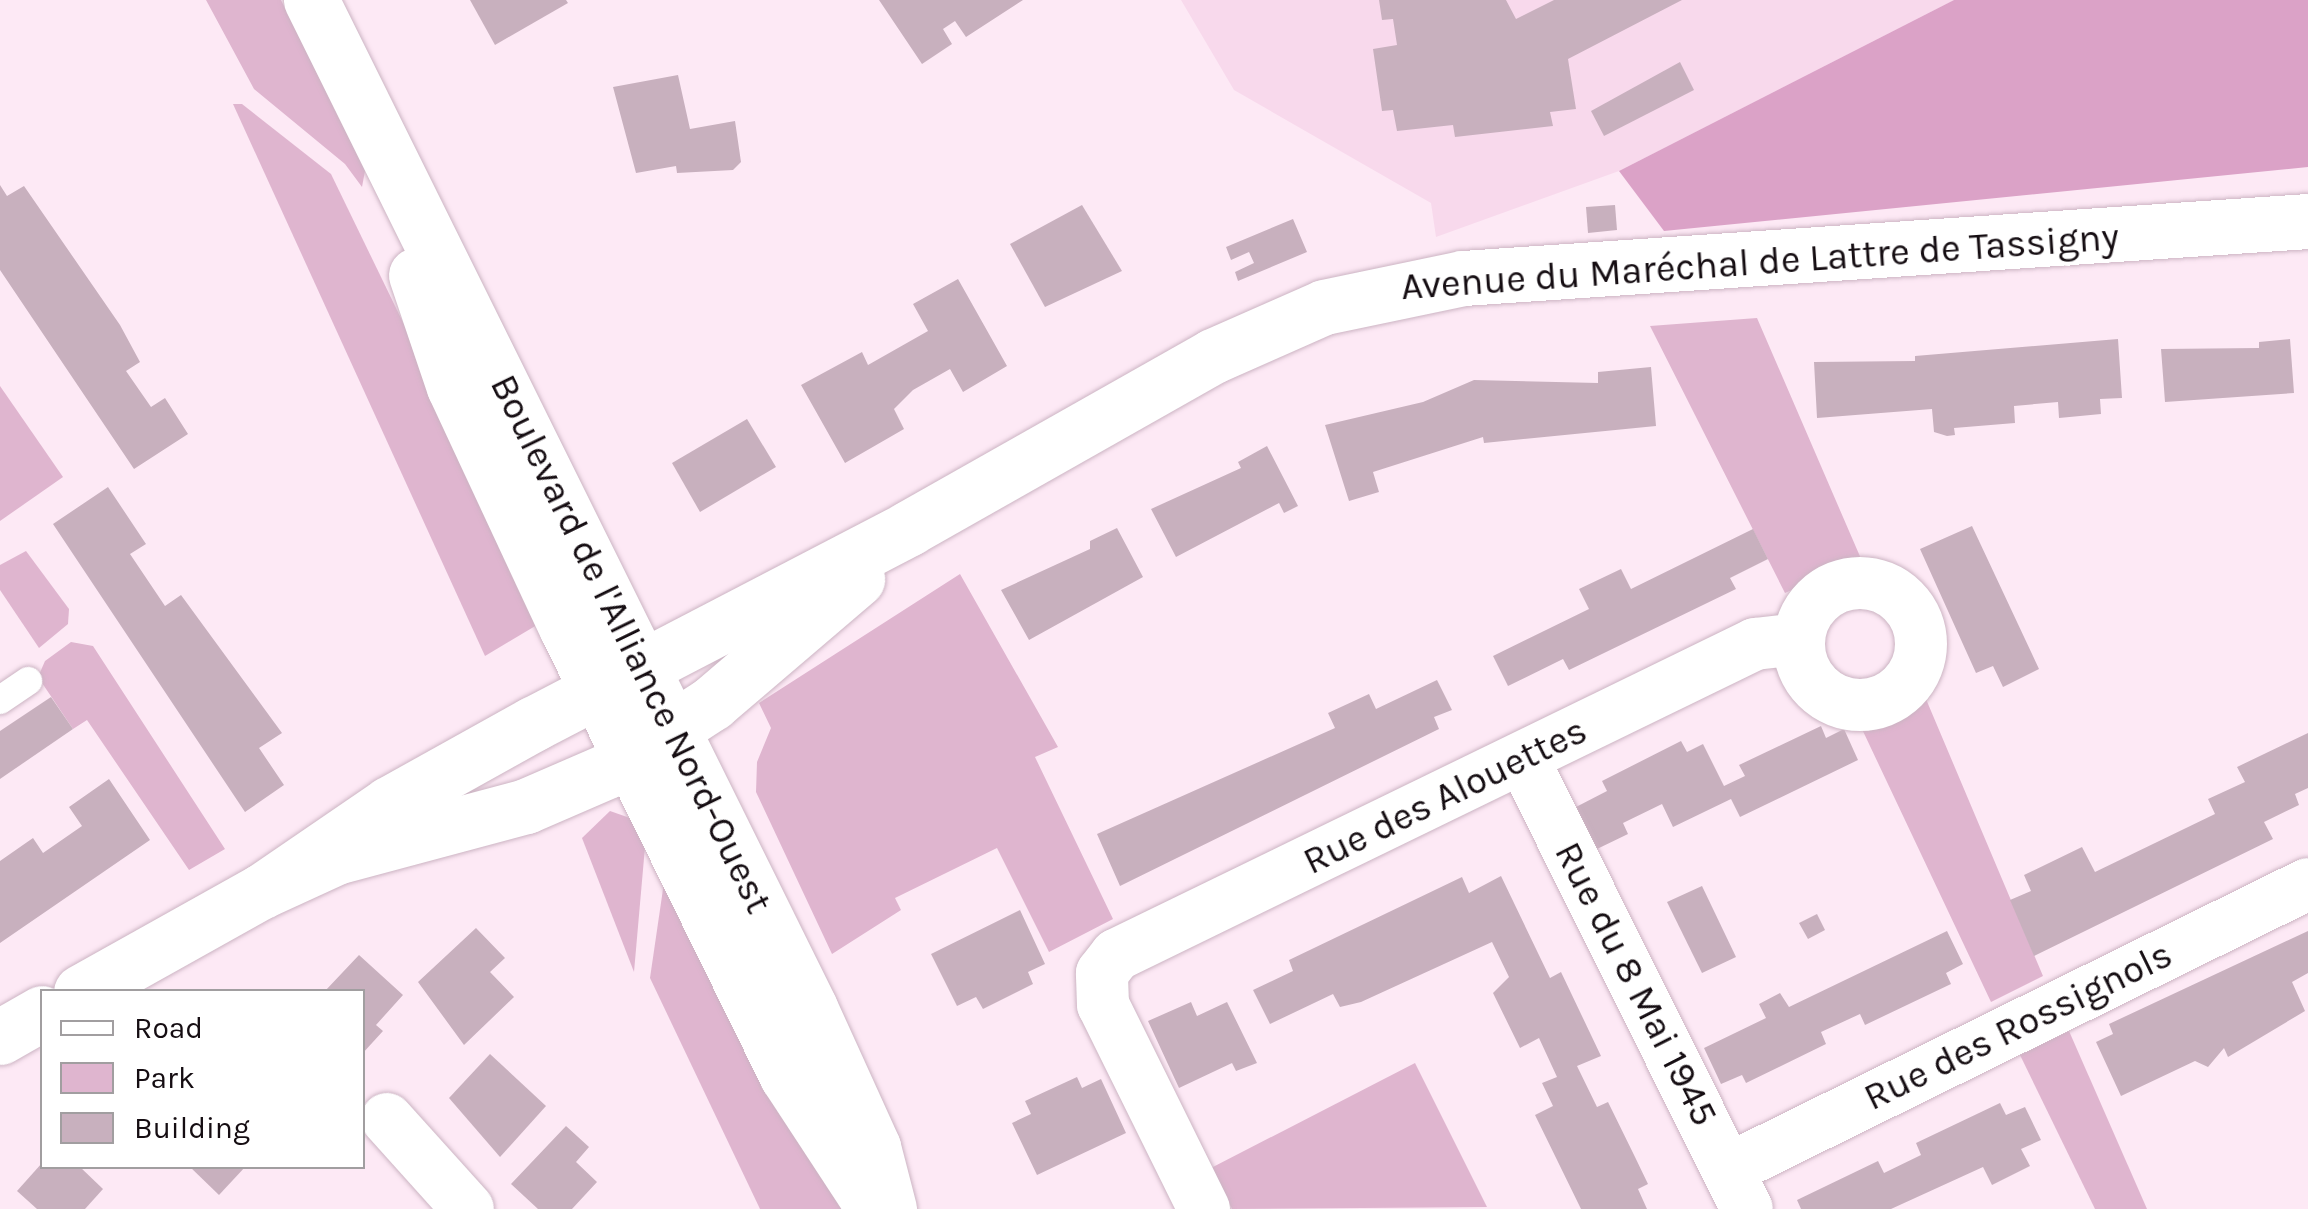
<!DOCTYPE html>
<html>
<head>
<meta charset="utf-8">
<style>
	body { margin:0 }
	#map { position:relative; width:2308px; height:1209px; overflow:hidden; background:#fde9f5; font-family:Karla,sans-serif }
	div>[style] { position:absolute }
	.built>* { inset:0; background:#f8d9ec }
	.green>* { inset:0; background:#dfb5cf }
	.forest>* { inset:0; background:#dba2c7 }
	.building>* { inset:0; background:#c8b0be }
	.roads { filter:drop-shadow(0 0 2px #ccb4c3) drop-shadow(0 0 2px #ccb4c3) }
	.service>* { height:28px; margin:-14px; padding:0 14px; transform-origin:14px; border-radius:14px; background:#fff }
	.minor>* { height:52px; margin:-26px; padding:0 26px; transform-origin:26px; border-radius:26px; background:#fff }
	.minor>.ring { margin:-26px; padding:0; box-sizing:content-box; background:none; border:52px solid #fff; border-radius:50% }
	.tertiary>* { height:55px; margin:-27.5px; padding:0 27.5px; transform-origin:27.5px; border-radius:27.5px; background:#fff }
	.secondary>* { height:55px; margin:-27.5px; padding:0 27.5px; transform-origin:27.5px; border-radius:27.5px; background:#fff }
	span { translate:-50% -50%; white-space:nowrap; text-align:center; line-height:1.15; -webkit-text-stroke:8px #fff; paint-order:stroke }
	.street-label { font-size:38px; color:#150d12 }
	.legend { position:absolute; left:40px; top:989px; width:325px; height:180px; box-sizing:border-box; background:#fff; border:2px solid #a19ea0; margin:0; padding:12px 18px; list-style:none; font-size:30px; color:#150d12 }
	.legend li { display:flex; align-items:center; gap:20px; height:50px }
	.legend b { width:50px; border:2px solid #a19ea0 }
</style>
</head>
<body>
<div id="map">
	<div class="built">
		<i style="clip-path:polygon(1181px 0,1954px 0,1619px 171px,1436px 237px,1431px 203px,1234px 90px)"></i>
	</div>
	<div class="green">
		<i style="clip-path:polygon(206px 0,281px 0,365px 171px,362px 187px,345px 164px,254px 89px)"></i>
		<i style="clip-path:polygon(233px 104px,242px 104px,331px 174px,547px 619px,485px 656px)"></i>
		<i style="clip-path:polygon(1757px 318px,1865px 568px,1842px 568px,1785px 593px,1650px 326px)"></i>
		<i style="clip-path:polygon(0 386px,63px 477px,0 521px)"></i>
		<i style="clip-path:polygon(26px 551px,69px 609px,68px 624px,39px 648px,0 590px,0 565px)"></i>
		<i style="clip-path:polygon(960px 574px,1058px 747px,1035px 757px,1113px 919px,1049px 952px,997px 848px,895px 898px,901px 910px,832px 954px,756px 792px,757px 762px,771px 728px,759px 703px)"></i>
		<i style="clip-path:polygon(71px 642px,93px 646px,225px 849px,189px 870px,87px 720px,73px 729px,38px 677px,45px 661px)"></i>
		<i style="clip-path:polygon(1923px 692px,2043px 976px,1991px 1002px,1861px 727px,1894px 718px)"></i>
		<i style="clip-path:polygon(610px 811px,647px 824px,634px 972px,582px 838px)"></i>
		<i style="clip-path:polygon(668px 855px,846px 1209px,760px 1209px,650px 978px)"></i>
		<i style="clip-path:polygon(2069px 1031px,2147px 1209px,2095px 1209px,2020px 1055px)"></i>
		<i style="clip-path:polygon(1415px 1063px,1487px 1207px,1232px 1209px,1211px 1168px)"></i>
	</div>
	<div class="forest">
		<i style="clip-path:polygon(1954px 0,2308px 0,2308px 167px,1664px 231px,1619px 171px)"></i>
	</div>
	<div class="building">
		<i style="clip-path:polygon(470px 0,566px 0,568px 3px,495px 45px)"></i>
		<i style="clip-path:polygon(879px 0,1023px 0,966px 37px,955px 21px,943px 29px,952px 44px,922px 64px)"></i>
		<i style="clip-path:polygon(1379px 0,1506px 0,1516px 19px,1554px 0,1682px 0,1568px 59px,1576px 109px,1550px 112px,1553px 126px,1455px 137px,1453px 125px,1397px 131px,1393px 110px,1382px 111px,1373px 49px,1397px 45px,1393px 19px,1382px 20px)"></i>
		<i style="clip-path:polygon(1680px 62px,1694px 90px,1604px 136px,1591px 111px)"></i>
		<i style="clip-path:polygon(678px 75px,690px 129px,735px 121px,741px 162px,733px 170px,677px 173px,676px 166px,636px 173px,613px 87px)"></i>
		<i style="clip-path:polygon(0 185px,7px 196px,24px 186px,120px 325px,140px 362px,126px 371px,151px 407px,165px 398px,188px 434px,134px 469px,0 270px)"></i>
		<i style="clip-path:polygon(1082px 205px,1122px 271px,1045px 307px,1010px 244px)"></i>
		<i style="clip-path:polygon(1615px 205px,1617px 230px,1588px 233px,1586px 207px)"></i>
		<i style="clip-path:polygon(1293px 219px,1307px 252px,1238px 281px,1235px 272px,1254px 263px,1249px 252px,1231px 260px,1226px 247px)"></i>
		<i style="clip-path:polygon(958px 279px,1007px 366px,963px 392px,950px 369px,913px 390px,894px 409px,904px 429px,845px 463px,801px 385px,862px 352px,868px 365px,928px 331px,913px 304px)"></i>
		<i style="clip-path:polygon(2118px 339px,2122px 398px,2100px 399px,2101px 414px,2059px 418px,2058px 402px,2014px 406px,2015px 423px,1954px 428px,1955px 435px,1947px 436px,1934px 432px,1932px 409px,1817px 418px,1814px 362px,1915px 361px,1915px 356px)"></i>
		<i style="clip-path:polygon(2290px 339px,2294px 393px,2165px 402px,2161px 349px,2259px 348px,2259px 342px)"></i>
		<i style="clip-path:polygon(1651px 367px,1656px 426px,1484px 443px,1483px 437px,1373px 472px,1379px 492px,1349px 501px,1325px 425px,1423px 402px,1474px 380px,1598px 383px,1598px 372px)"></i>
		<i style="clip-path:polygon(747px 419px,776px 467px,700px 512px,672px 463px)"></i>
		<i style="clip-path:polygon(1267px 446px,1298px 506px,1284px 513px,1279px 503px,1176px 557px,1151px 509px,1241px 468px,1238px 462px)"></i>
		<i style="clip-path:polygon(108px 487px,146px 544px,130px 554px,165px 606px,181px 595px,282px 733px,259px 748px,284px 785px,245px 812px,53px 524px)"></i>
		<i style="clip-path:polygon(1972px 526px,2039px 669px,2003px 687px,1993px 666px,1976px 673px,1920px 549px)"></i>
		<i style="clip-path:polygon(1117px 528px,1143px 577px,1029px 640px,1001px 590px,1090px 549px,1090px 541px)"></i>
		<i style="clip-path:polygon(1753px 529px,1768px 559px,1730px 578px,1736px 589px,1569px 670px,1563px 659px,1508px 686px,1493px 656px,1589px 609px,1579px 589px,1621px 569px,1631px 589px)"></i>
		<i style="clip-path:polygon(1437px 680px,1452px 710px,1434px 717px,1439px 729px,1120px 886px,1097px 834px,1335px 728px,1328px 713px,1369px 694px,1376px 709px)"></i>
		<i style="clip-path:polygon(51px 697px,73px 729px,0 779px,0 731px)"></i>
		<i style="clip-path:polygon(1821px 726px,1826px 738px,1844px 729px,1858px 760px,1740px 817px,1731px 799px,1673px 827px,1662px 804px,1623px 823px,1628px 834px,1597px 849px,1576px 807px,1607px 791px,1602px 781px,1681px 741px,1687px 752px,1703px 744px,1724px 786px,1745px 776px,1739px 765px)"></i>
		<i style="clip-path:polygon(2308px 733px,2308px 788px,2295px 794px,2299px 805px,2264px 822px,2273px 839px,2034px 956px,2010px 900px,2031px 891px,2024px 875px,2082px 847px,2095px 872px,2215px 814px,2208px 799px,2245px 782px,2237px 767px)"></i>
		<i style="clip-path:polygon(109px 779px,150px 840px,0 943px,0 861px,33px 838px,43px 853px,82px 826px,69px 807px)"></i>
		<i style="clip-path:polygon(1501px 876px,1550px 978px,1561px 972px,1601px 1056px,1577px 1066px,1597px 1107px,1608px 1102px,1635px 1157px,1648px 1184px,1638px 1189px,1647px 1209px,1581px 1209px,1535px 1115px,1553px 1106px,1542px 1083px,1557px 1077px,1539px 1038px,1520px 1048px,1493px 993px,1509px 977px,1492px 942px,1361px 1002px,1340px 1007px,1333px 994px,1270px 1024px,1253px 990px,1293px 971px,1289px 960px,1462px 877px,1469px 893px)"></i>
		<i style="clip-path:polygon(1702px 886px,1736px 957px,1702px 973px,1667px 902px)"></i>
		<i style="clip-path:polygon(1020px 910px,1045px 964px,1028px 972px,1033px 984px,983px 1009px,976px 997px,957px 1006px,931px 954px)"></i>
		<i style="clip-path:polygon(1817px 914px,1825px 930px,1808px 939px,1799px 923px)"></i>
		<i style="clip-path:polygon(476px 928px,505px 958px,490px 972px,514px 997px,464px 1045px,418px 982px)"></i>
		<i style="clip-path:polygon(1947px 931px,1963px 964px,1946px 973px,1951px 984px,1865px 1025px,1860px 1014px,1821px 1032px,1826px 1044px,1746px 1083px,1742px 1075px,1721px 1084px,1704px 1048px,1766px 1018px,1759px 1004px,1780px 993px,1789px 1007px)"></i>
		<i style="clip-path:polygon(2308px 931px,2308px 973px,2292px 982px,2305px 1011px,2228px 1057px,2224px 1048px,2208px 1067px,2195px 1061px,2121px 1096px,2096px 1042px,2113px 1034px,2109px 1024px)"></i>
		<i style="clip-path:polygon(359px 955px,403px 995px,376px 1025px,383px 1031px,362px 1054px,362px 991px,325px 991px)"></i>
		<i style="clip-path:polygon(1191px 1002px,1197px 1016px,1227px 1002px,1257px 1063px,1236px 1071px,1232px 1063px,1179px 1088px,1148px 1021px)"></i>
		<i style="clip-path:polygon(490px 1054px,546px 1106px,500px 1157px,449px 1098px)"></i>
		<i style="clip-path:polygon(1077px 1077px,1082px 1088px,1101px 1079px,1126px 1133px,1037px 1175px,1012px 1123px,1031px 1114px,1025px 1101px)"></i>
		<i style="clip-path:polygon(2000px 1103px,2006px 1115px,2025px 1107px,2041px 1140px,2021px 1149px,2030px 1166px,1992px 1185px,1983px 1167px,1891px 1209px,1801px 1209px,1797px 1200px,1878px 1161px,1884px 1173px,1921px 1155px,1916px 1143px)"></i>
		<i style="clip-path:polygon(566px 1126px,589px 1147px,576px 1162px,597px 1182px,572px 1209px,538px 1209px,511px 1184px)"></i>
		<i style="clip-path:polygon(42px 1163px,79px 1166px,103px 1189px,85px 1209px,37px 1209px,17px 1191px)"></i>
		<i style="clip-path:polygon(189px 1166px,246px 1166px,219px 1195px)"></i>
	</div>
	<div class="roads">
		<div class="service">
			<i style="left:0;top:700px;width:34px;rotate:-34deg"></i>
		</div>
		<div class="minor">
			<i class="ring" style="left:1799px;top:583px;width:70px;height:70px"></i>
			<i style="left:1524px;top:761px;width:500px;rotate:63.54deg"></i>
			<i style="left:387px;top:1119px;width:121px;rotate:48deg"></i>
			<i style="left:1729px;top:1169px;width:645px;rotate:-26.21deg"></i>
			<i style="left:1204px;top:1209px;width:228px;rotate:-116.3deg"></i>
			<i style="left:1103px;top:1005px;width:32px;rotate:-92deg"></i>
			<i style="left:1102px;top:973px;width:23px;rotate:-52deg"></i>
			<i style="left:1116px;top:955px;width:711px;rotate:-25.95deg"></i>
			<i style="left:1755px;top:644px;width:44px;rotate:-6.5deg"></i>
		</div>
		<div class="tertiary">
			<i style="left:311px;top:0;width:1125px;rotate:63.66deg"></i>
			<i style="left:810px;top:1008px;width:153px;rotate:65.6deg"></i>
			<i style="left:873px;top:1147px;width:64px;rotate:75.5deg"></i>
			<i style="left:416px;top:275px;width:118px;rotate:71.3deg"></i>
			<i style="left:454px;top:387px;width:267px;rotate:65deg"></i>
			<i style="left:567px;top:629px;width:498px;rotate:63.8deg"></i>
			<i style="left:787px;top:1076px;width:159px;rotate:56.8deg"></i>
		</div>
		<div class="secondary">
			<i style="left:262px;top:891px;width:154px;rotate:-34.4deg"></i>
			<i style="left:389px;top:804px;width:165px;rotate:-29.1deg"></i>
			<i style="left:533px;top:724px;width:424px;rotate:-27.5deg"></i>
			<i style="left:909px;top:528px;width:349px;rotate:-29.5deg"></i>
			<i style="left:1213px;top:356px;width:121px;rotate:-23.8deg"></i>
			<i style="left:1324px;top:307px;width:142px;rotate:-11.8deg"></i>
			<i style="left:1463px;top:278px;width:847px;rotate:-3.86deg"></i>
			<i style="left:81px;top:992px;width:207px;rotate:-29.2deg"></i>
			<i style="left:262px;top:891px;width:81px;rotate:-24.7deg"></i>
			<i style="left:336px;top:857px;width:197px;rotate:-15deg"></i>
			<i style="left:526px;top:806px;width:90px;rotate:-23.4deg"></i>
			<i style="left:609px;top:770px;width:123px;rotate:-33deg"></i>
			<i style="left:712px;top:703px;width:191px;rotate:-40.5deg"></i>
			<i style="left:0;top:1037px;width:48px;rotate:-29.7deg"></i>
		</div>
	</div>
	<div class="street-label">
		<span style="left:1760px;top:262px;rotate:-4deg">Avenue du Maréchal de Lattre de Tassigny</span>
		<span style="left:631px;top:644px;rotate:64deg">Boulevard de l'Alliance Nord-Ouest</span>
		<span style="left:1445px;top:796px;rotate:-26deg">Rue des Alouettes</span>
		<span style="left:1636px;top:984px;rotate:63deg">Rue du 8 Mai 1945</span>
		<span style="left:2018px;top:1026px;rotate:-26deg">Rue des Rossignols</span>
	</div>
	<ul class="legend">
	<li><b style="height:12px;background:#fff"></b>Road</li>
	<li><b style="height:28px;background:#dfb5cf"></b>Park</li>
	<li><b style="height:28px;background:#c8b0be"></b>Building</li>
	</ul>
</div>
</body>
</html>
